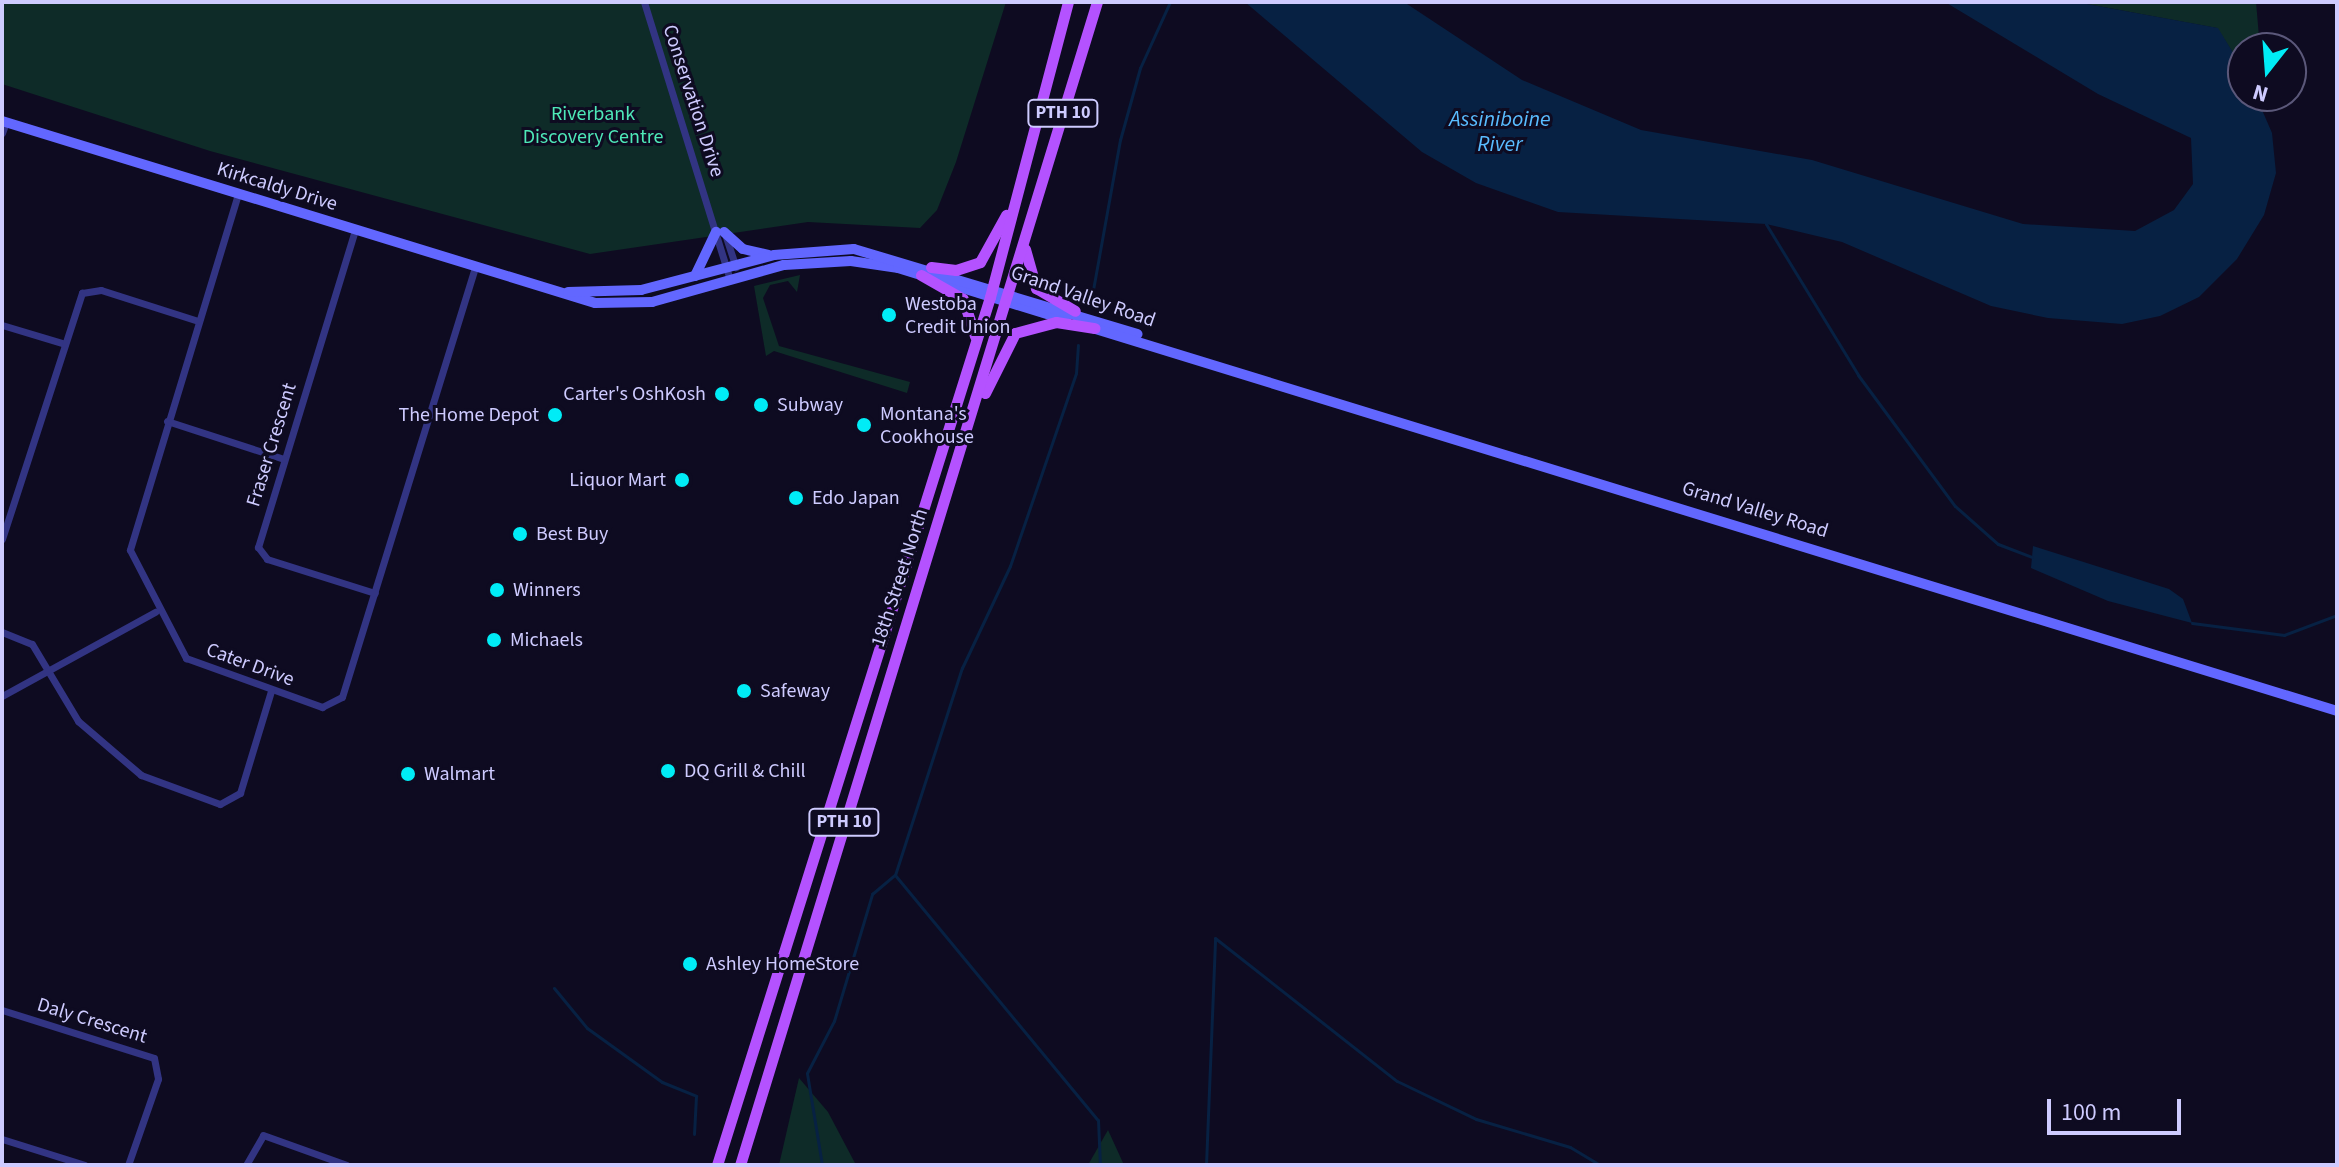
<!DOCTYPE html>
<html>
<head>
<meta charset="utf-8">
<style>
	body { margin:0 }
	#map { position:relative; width:2339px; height:1167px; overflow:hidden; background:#0e0b21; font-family:"Source Sans 3",sans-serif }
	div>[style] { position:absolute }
	.green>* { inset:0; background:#0e2b28 }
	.water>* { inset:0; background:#072143 }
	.stream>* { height:3px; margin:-1.5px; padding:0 1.5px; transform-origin:1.5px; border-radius:1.5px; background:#072143 }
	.street>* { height:7px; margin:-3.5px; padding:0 3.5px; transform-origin:3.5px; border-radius:3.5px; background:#323483 }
	.secondary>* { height:10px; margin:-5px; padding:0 5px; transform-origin:5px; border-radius:5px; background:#6267ff }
	.primary>* { height:11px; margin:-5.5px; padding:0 5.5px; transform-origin:5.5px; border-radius:5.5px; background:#b452ff }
	.dots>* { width:22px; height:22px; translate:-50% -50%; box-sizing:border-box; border:4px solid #0e0b21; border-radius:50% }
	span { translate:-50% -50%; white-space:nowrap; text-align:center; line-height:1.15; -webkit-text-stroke:6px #0e0b21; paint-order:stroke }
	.shield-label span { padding:2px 6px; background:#0e0b21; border:2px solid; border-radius:6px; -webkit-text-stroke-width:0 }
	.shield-label { font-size:18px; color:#cecbff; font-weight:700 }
	.street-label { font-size:20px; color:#cecbff }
	.park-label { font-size:20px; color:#4ee8b8 }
	.poi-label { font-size:20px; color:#cecbff }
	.left { translate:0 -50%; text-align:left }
	.right { translate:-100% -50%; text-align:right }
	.water-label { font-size:22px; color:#59bcff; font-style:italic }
	.frame { position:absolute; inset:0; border:4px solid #cecbff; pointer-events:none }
	.north { position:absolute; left:2227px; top:32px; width:80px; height:80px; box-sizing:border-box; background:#0e0b21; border:2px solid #5b587a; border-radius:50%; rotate:197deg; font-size:22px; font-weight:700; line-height:32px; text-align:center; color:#cecbff }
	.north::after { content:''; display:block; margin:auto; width:28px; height:36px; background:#00ecf6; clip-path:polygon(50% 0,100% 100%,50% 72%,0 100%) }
	.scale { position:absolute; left:2047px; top:1099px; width:134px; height:36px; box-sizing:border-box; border:4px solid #cecbff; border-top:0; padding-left:10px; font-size:24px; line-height:28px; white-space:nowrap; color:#cecbff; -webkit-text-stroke:6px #0e0b21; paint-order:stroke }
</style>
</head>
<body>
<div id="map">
	<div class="green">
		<i style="clip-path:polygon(2px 2px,1006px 2px,956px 162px,937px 210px,920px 228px,808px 222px,590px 254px,210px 151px,2px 84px)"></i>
		<i style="clip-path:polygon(2076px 2px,2256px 2px,2260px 48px,2243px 48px,2239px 62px,2217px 28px)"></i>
		<i style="clip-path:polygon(800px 275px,797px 292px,788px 281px,770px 285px,763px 298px,779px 346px,910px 382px,907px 393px,774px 351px,766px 356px,754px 286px)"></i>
		<i style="clip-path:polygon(799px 1078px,828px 1112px,856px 1165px,779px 1165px)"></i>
		<i style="clip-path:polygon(1108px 1130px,1124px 1165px,1088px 1165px)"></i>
	</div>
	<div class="water">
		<i style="clip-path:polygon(1245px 2px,1404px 2px,1522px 80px,1641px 130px,1812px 160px,2023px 224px,2135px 231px,2174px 210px,2193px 184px,2191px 138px,2098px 94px,1945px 2px,2076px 2px,2218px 28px,2243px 69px,2243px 96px,2256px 96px,2272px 133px,2276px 173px,2264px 215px,2237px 259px,2199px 297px,2160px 316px,2122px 324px,2048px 318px,1991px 306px,1842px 242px,1766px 224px,1558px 212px,1476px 183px,1422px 152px)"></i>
		<i style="clip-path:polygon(2033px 546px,2169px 589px,2183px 599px,2192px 623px,2108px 601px,2031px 568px)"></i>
	</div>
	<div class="stream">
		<i style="left:1766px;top:224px;width:177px;rotate:58.6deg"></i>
		<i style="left:1858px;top:375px;width:163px;rotate:53.5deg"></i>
		<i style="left:1955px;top:506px;width:57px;rotate:41.5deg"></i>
		<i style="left:1998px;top:544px;width:36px;rotate:21deg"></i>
		<i style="left:1091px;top:301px;width:164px;rotate:-79.8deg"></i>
		<i style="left:1120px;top:140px;width:75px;rotate:-74.5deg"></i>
		<i style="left:1140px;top:68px;width:72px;rotate:-65.6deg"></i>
		<i style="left:2192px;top:623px;width:93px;rotate:7.4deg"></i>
		<i style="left:2284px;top:635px;width:57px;rotate:-20.7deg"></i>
		<i style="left:895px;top:875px;width:318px;rotate:50.4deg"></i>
		<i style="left:1098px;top:1120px;width:45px;rotate:87.5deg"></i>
		<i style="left:554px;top:988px;width:52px;rotate:50.5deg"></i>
		<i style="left:587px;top:1028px;width:92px;rotate:35.8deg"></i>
		<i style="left:662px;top:1082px;width:37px;rotate:22deg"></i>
		<i style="left:696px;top:1096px;width:38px;rotate:93deg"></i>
		<i style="left:686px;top:1165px;width:1px;rotate:-90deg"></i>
		<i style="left:822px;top:1165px;width:93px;rotate:-99.3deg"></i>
		<i style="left:807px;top:1073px;width:59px;rotate:-62.6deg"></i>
		<i style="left:834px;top:1021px;width:133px;rotate:-73.3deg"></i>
		<i style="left:872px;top:894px;width:30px;rotate:-40deg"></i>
		<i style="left:895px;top:875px;width:218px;rotate:-72.1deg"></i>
		<i style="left:962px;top:668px;width:113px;rotate:-64.8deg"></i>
		<i style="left:1010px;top:566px;width:204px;rotate:-71.1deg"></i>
		<i style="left:1076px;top:373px;width:28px;rotate:-86deg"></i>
		<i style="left:1206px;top:1165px;width:227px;rotate:-87.7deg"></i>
		<i style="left:1215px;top:938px;width:231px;rotate:38.2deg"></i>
		<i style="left:1397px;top:1081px;width:88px;rotate:25.7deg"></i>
		<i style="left:1476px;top:1119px;width:98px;rotate:16.6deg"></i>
		<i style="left:1570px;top:1147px;width:35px;rotate:31deg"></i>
	</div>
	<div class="street">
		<i style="left:644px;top:2px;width:291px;rotate:72.8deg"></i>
		<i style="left:2px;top:133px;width:12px;rotate:-70deg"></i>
		<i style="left:238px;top:194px;width:372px;rotate:106.9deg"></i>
		<i style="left:130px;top:550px;width:122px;rotate:62.6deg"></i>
		<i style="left:186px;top:658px;width:145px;rotate:19.8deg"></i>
		<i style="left:322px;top:707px;width:22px;rotate:-27deg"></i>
		<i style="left:342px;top:697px;width:450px;rotate:-72.8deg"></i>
		<i style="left:355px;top:230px;width:332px;rotate:107deg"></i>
		<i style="left:258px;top:547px;width:15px;rotate:53deg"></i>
		<i style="left:267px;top:559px;width:113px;rotate:17.5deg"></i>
		<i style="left:725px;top:234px;width:35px;rotate:72deg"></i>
		<i style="left:2px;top:325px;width:63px;rotate:16.7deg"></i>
		<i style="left:167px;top:421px;width:123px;rotate:18deg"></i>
		<i style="left:2px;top:539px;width:259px;rotate:-72deg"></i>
		<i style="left:82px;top:293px;width:19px;rotate:-9deg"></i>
		<i style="left:101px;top:290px;width:102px;rotate:17.7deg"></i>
		<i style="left:2px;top:632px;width:32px;rotate:22deg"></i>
		<i style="left:32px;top:644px;width:90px;rotate:59.1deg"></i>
		<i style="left:78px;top:721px;width:83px;rotate:40.6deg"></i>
		<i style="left:141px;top:775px;width:84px;rotate:20.2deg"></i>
		<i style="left:220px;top:804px;width:23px;rotate:-29deg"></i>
		<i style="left:240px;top:793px;width:107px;rotate:-73.1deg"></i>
		<i style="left:2px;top:696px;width:175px;rotate:-28.8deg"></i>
		<i style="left:2px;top:1010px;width:159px;rotate:17.5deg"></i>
		<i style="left:154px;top:1058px;width:21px;rotate:79deg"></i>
		<i style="left:158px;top:1079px;width:91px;rotate:109.2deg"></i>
		<i style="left:2px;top:1139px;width:87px;rotate:17.4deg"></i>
		<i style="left:246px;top:1165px;width:34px;rotate:-60deg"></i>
		<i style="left:263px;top:1135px;width:89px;rotate:19.7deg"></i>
	</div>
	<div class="secondary">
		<i style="left:2px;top:121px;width:620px;rotate:17.06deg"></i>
		<i style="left:595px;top:303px;width:57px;rotate:-1deg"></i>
		<i style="left:652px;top:302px;width:137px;rotate:-15.7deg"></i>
		<i style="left:784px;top:265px;width:67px;rotate:-3.4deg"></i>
		<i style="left:851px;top:261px;width:48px;rotate:8.5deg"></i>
		<i style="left:898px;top:268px;width:176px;rotate:17.2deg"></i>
		<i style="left:724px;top:232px;width:25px;rotate:42deg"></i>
		<i style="left:743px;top:249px;width:26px;rotate:13deg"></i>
		<i style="left:695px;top:276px;width:49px;rotate:-64.5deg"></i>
		<i style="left:568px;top:292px;width:73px;rotate:-1.6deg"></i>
		<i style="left:641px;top:290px;width:138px;rotate:-14.7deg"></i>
		<i style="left:774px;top:255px;width:80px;rotate:-4.3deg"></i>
		<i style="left:854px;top:249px;width:296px;rotate:16.7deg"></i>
		<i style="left:1089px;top:327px;width:1306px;rotate:17.1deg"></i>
	</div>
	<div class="primary">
		<i style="left:1025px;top:249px;width:41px;rotate:74.2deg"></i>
		<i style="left:1036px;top:288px;width:45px;rotate:30.5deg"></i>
		<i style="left:931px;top:267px;width:25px;rotate:7deg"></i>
		<i style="left:956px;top:270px;width:25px;rotate:-18deg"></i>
		<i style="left:980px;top:262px;width:54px;rotate:-61deg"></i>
		<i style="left:921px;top:275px;width:48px;rotate:29.7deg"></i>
		<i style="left:963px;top:299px;width:39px;rotate:72deg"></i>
		<i style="left:985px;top:393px;width:67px;rotate:-63.4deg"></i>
		<i style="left:1015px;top:333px;width:42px;rotate:-15deg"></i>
		<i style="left:1056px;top:322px;width:39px;rotate:9deg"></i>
		<i style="left:717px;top:1165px;width:910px;rotate:-72.54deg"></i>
		<i style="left:990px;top:297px;width:305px;rotate:-75.2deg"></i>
		<i style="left:740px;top:1165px;width:1217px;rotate:-72.94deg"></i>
	</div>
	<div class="dots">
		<i style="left:889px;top:315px;background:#00ecf6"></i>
		<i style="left:722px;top:394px;background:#00ecf6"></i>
		<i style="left:761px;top:405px;background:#00ecf6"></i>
		<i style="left:555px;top:415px;background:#00ecf6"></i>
		<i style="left:864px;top:425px;background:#00ecf6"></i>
		<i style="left:682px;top:480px;background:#00ecf6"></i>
		<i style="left:796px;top:498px;background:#00ecf6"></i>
		<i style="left:520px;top:534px;background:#00ecf6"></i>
		<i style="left:497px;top:590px;background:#00ecf6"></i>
		<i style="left:494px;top:640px;background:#00ecf6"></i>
		<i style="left:744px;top:691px;background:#00ecf6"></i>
		<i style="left:668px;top:771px;background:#00ecf6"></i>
		<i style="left:408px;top:774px;background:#00ecf6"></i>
		<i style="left:690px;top:964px;background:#00ecf6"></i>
	</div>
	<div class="shield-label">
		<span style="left:1063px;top:113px">PTH 10</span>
		<span style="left:844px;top:822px">PTH 10</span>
	</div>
	<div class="street-label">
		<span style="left:693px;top:101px;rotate:72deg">Conservation Drive</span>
		<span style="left:277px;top:187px;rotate:17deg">Kirkcaldy Drive</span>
		<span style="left:1083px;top:297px;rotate:19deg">Grand Valley Road</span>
		<span style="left:272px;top:445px;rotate:-73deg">Fraser Crescent</span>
		<span style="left:1755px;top:510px;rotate:17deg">Grand Valley Road</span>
		<span style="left:900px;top:578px;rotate:-72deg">18th Street North</span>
		<span style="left:250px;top:665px;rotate:20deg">Cater Drive</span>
		<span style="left:92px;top:1021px;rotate:17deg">Daly Crescent</span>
	</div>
	<div class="park-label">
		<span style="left:593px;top:126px">Riverbank<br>Discovery Centre</span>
	</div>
	<div class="poi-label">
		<span class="left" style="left:905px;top:316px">Westoba<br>Credit Union</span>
		<span class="right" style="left:706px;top:394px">Carter's OshKosh</span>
		<span class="left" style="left:777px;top:405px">Subway</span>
		<span class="left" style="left:880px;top:426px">Montana's<br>Cookhouse</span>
		<span class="right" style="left:539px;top:415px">The Home Depot</span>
		<span class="right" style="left:666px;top:480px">Liquor Mart</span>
		<span class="left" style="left:812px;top:498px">Edo Japan</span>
		<span class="left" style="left:536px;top:534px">Best Buy</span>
		<span class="left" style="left:513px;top:590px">Winners</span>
		<span class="left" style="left:510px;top:640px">Michaels</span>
		<span class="left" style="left:760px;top:691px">Safeway</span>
		<span class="left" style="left:684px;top:771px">DQ Grill &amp; Chill</span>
		<span class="left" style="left:424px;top:774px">Walmart</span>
		<span class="left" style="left:706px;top:964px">Ashley HomeStore</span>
	</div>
	<div class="water-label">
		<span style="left:1500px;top:132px">Assiniboine<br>River</span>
	</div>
	<div class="frame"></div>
	<div class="north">N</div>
	<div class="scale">100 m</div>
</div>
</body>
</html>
